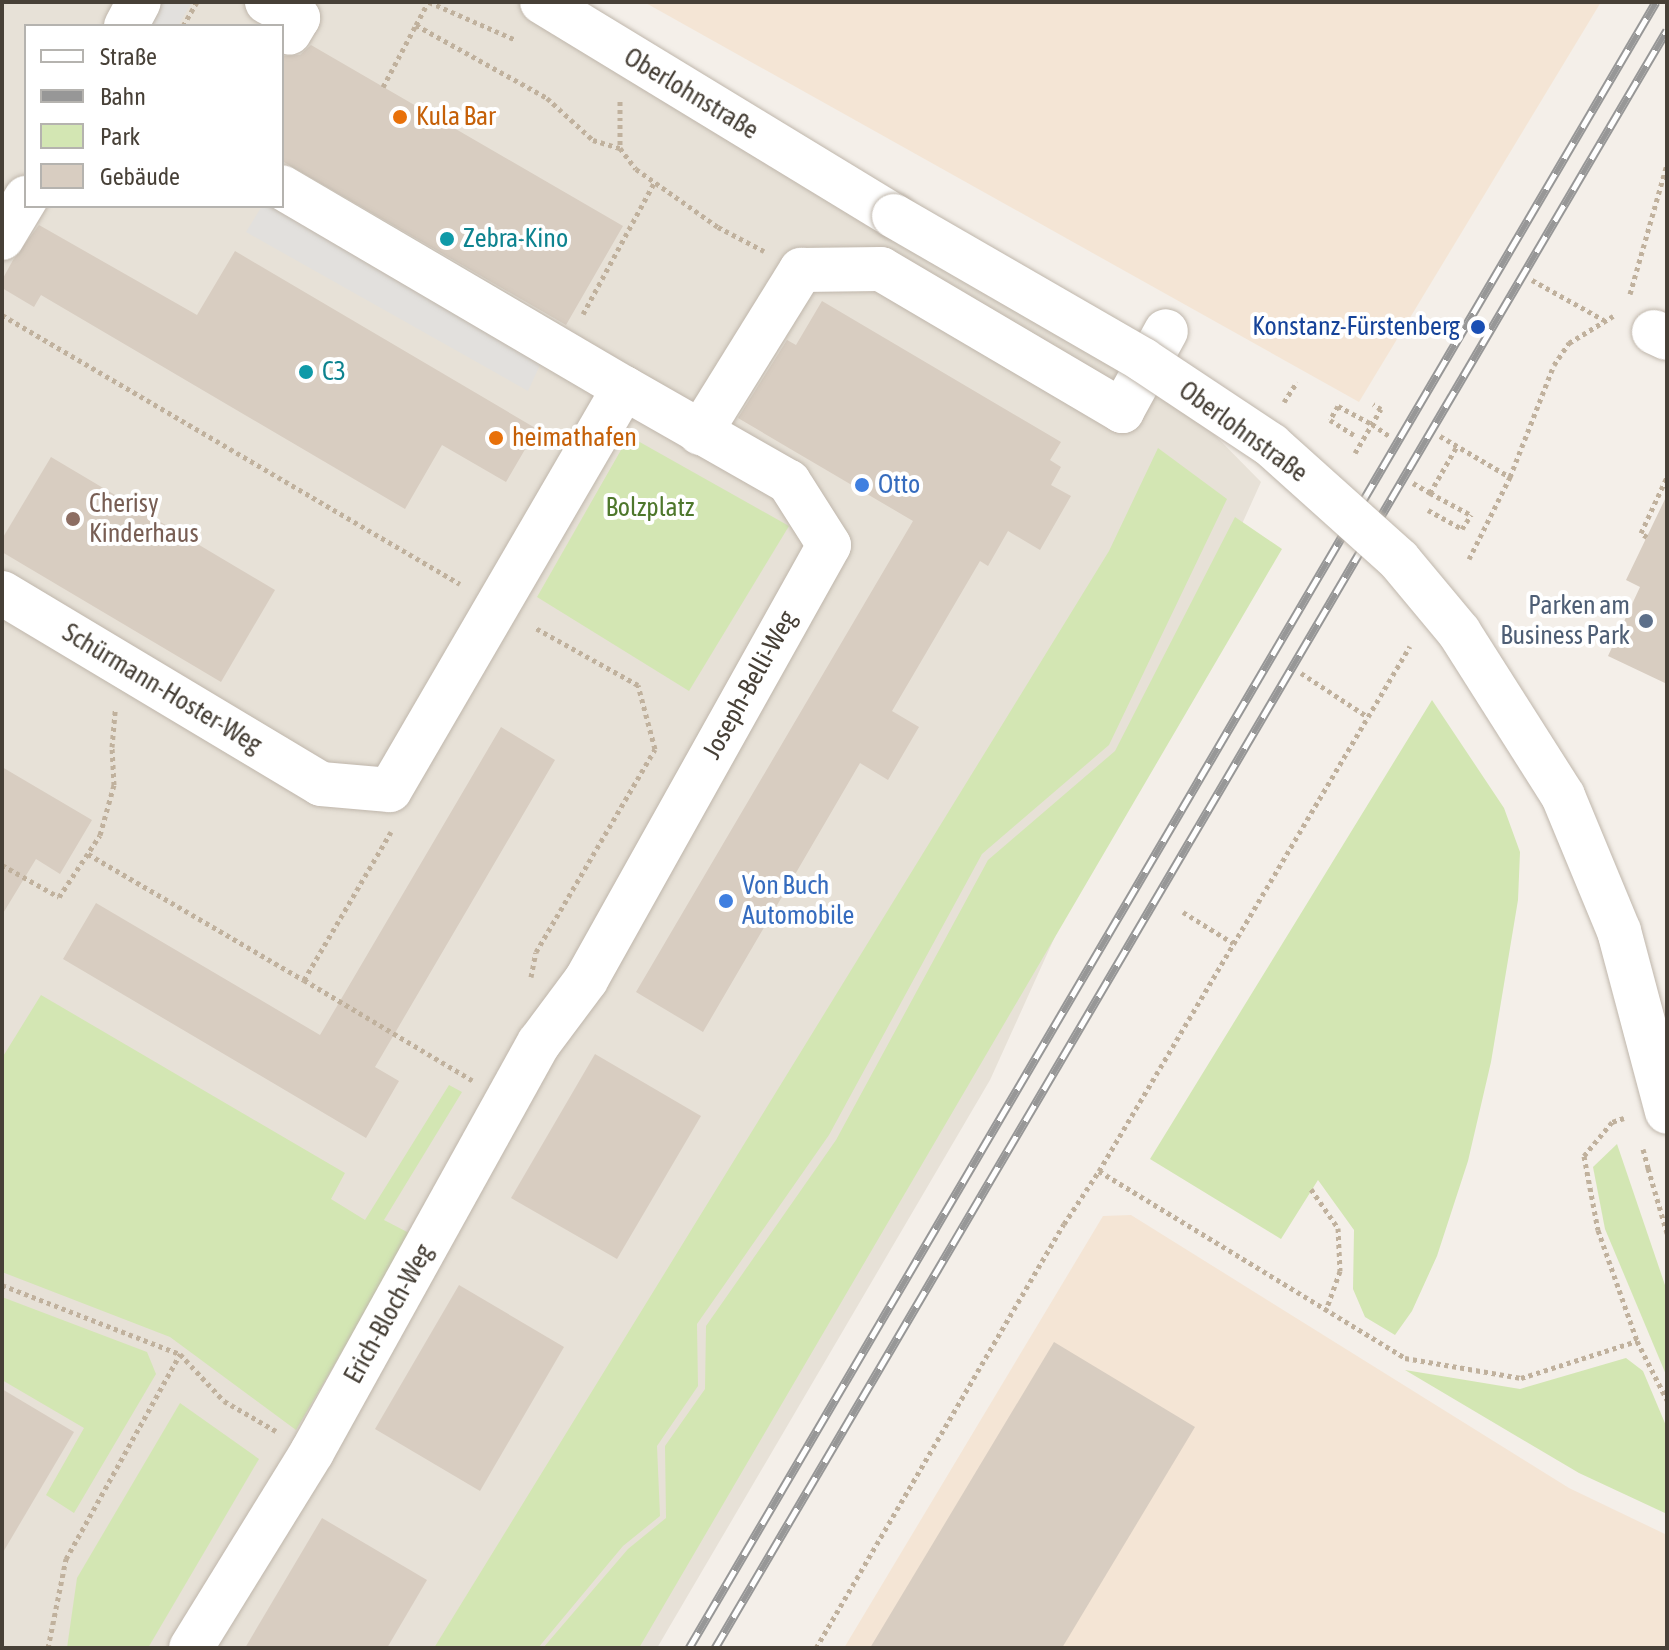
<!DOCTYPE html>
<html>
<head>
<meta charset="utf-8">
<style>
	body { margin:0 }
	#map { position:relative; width:1669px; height:1650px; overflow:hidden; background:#f4efe9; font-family:"Asap Condensed",sans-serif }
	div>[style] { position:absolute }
	.residential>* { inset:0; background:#e7e1d7 }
	.commercial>* { inset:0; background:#f4e5d5 }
	.green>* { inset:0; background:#d3e6b3 }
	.parking>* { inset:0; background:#e2e0dd }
	.building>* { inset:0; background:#d8cdc1 }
	.path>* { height:5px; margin-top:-2.5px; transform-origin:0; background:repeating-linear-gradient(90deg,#c0b19d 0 4px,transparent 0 8px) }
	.roads { filter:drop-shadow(0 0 2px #bfb6ab) drop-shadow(0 0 2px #bfb6ab) }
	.minor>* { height:44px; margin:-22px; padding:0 22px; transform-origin:22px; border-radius:22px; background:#fff }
	.rail>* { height:9px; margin-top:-4.5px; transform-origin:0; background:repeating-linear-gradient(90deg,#fff 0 18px,#979797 0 36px); box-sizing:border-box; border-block:2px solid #979797 }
	.path-bridge>* { height:5px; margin-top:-2.5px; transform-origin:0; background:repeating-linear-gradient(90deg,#c0b19d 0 4px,transparent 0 8px) }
	.bridges { filter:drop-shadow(0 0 2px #bfb6ab) drop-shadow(0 0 2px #bfb6ab) }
	.minor-bridge>* { height:44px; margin:-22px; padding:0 22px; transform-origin:22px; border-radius:22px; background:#fff }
	.dots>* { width:22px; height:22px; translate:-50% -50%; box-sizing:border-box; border:4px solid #fff; border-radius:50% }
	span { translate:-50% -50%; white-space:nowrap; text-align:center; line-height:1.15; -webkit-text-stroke:8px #fff; paint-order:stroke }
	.street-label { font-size:26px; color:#474037 }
	.food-label { font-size:26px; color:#c56008 }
	.left { translate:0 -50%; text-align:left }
	.culture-label { font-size:26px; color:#0d838f }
	.transit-label { font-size:26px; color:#164399 }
	.right { translate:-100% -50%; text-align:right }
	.shop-label { font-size:26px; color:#366cbe }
	.education-label { font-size:26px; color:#785e54 }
	.park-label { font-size:26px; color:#4e772c }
	.service-label { font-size:26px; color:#4e5e75 }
	.frame { position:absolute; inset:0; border:4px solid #474037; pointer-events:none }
	.legend { position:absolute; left:24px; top:24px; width:260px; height:184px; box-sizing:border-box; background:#fff; border:2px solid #b5b3af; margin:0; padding:10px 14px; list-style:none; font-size:24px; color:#474037 }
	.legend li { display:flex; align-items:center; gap:16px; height:40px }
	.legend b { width:40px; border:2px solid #b5b3af }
</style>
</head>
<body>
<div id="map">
	<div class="residential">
		<i style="clip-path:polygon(evenodd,2px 2px,540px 2px,1142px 361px,1261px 482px,990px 1080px,657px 1648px,2px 1648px,2px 2px,26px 26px,282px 26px,282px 206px,26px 206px,26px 26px)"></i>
	</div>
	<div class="commercial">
		<i style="clip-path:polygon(644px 2px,1601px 2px,1359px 402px)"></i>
		<i style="clip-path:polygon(1131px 1215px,1569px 1488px,1667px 1535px,1667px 1648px,844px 1648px,1103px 1216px)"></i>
	</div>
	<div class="green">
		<i style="clip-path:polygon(629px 436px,789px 526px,689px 691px,537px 597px)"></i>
		<i style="clip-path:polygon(1158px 448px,1227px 499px,1109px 745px,982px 854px,829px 1135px,697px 1324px,698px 1386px,657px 1446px,660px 1516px,623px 1546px,538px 1648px,434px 1648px,1109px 551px)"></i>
		<i style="clip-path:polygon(1235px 517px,1282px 549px,639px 1648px,543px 1648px,628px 1549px,666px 1518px,665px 1446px,705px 1389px,706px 1326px,836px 1140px,988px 860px,1115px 751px)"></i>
		<i style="clip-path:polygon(1432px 700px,1504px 808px,1520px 852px,1518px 900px,1491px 1062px,1468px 1161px,1437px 1256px,1412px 1311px,1395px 1335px,1365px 1317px,1353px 1289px,1354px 1230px,1318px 1180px,1281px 1239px,1150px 1159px)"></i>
		<i style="clip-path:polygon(41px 995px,345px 1173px,331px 1199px,365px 1220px,449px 1085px,462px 1092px,384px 1220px,411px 1234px,296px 1430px,170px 1337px,2px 1272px,2px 1058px)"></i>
		<i style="clip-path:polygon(1617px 1144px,1667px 1291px,1667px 1377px,1605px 1229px,1593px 1167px)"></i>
		<i style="clip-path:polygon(2px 1297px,147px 1352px,156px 1374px,74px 1513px,46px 1495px,84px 1428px,2px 1380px)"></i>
		<i style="clip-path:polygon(1626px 1358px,1643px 1371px,1667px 1428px,1667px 1514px,1579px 1473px,1405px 1370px,1520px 1389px)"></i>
		<i style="clip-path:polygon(180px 1403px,259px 1459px,148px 1648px,67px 1648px,77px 1578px)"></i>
	</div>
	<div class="parking">
		<i style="clip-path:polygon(160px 2px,192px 2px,178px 26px,146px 26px)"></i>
		<i style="clip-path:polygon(262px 206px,282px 206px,544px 356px,528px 391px,246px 232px)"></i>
	</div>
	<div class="building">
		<i style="clip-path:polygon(311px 45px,623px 226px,566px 325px,282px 161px,282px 56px,300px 55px)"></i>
		<i style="clip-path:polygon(39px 225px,197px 315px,235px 251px,537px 429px,506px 482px,442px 445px,405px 509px,41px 295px,34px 307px,2px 288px,2px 280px,13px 260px)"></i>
		<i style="clip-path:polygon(822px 301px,1061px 442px,1050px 460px,1061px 467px,1051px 485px,1071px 496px,1040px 550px,1008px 531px,988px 566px,980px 561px,892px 711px,919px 727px,888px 780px,860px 763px,703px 1032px,636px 992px,913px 521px,738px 418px,787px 340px,796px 345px)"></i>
		<i style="clip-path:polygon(51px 457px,275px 590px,221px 682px,2px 552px,2px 539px)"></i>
		<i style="clip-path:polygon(1667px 495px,1667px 684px,1608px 656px,1640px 587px,1626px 580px)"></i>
		<i style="clip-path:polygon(501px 727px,555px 760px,375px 1067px,399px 1081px,366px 1138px,63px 959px,96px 903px,320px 1035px)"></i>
		<i style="clip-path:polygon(2px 767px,92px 820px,60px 874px,36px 859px,2px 915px)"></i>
		<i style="clip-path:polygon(595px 1054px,701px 1116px,617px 1259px,511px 1198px)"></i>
		<i style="clip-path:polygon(459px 1285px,564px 1347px,480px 1491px,375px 1429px)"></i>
		<i style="clip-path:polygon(1054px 1342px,1195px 1427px,1062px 1648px,870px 1648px)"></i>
		<i style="clip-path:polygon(2px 1389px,74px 1432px,2px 1554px)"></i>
		<i style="clip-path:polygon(322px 1518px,427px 1580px,387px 1648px,245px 1648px)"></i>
	</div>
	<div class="path">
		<i style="left:429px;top:2px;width:95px;rotate:23.6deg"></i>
		<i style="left:416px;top:25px;width:26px;rotate:-62deg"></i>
		<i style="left:183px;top:26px;width:28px;rotate:-60deg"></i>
		<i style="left:383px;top:87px;width:70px;rotate:-62deg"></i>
		<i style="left:416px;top:25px;width:150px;rotate:29.1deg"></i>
		<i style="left:547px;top:98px;width:62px;rotate:42.4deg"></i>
		<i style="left:593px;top:140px;width:28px;rotate:17deg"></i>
		<i style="left:620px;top:101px;width:47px;rotate:90deg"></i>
		<i style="left:620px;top:148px;width:26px;rotate:53deg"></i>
		<i style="left:636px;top:169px;width:100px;rotate:35.3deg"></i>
		<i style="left:718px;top:227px;width:52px;rotate:27.6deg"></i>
		<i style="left:1532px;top:280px;width:82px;rotate:29.1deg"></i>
		<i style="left:1630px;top:294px;width:135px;rotate:-74.1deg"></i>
		<i style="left:583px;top:314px;width:149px;rotate:-61.5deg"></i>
		<i style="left:2px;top:315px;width:531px;rotate:30.43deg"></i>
		<i style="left:1284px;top:402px;width:24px;rotate:-57deg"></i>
		<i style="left:1338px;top:406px;width:16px;rotate:120deg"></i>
		<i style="left:1330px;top:420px;width:28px;rotate:32deg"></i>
		<i style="left:1372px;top:424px;width:21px;rotate:35deg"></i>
		<i style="left:1440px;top:436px;width:81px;rotate:30.4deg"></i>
		<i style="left:1355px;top:453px;width:51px;rotate:-59.4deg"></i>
		<i style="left:1381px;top:409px;width:9px;rotate:-148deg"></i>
		<i style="left:1413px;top:483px;width:20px;rotate:30deg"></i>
		<i style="left:1430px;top:493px;width:54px;rotate:-60.1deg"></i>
		<i style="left:1428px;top:510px;width:39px;rotate:29deg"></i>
		<i style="left:1462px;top:529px;width:17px;rotate:-57deg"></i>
		<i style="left:1647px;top:537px;width:7px;rotate:-146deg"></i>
		<i style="left:1641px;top:533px;width:62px;rotate:-65.1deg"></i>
		<i style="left:1469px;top:559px;width:92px;rotate:-63.4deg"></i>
		<i style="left:1510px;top:477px;width:120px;rotate:-68.6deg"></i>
		<i style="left:1554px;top:365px;width:27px;rotate:-56deg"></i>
		<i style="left:1569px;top:343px;width:52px;rotate:-31.5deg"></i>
		<i style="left:1301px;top:673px;width:80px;rotate:33.3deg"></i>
		<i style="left:88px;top:854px;width:250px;rotate:30.3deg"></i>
		<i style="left:304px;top:980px;width:172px;rotate:-59.6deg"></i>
		<i style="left:2px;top:865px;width:65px;rotate:29.3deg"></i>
		<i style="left:59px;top:897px;width:74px;rotate:-56.5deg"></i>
		<i style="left:100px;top:835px;width:52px;rotate:-74.4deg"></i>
		<i style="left:114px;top:785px;width:38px;rotate:-93deg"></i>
		<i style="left:112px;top:747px;width:37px;rotate:-85deg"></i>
		<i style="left:1183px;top:912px;width:59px;rotate:31.8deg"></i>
		<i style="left:531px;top:977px;width:25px;rotate:-79deg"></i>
		<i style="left:536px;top:952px;width:235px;rotate:-59.6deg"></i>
		<i style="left:655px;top:749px;width:66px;rotate:-104.9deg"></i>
		<i style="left:638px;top:685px;width:119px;rotate:-150.9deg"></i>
		<i style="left:304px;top:980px;width:196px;rotate:30.8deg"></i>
		<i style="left:1624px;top:1118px;width:13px;rotate:162deg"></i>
		<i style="left:1612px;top:1122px;width:44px;rotate:129.5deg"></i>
		<i style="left:1584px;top:1156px;width:75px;rotate:79.3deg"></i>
		<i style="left:1598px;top:1230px;width:118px;rotate:70.6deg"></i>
		<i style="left:1637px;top:1341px;width:66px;rotate:63deg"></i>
		<i style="left:1648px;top:1168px;width:68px;rotate:73.7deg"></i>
		<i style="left:1099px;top:1171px;width:359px;rotate:31.4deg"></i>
		<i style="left:1405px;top:1358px;width:118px;rotate:9.8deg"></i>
		<i style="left:1521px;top:1378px;width:122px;rotate:-17.7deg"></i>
		<i style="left:1311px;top:1189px;width:47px;rotate:55.3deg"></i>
		<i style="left:1338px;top:1228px;width:43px;rotate:87.3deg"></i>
		<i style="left:1340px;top:1271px;width:41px;rotate:109.7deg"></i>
		<i style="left:2px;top:1285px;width:191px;rotate:21.2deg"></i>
		<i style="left:180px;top:1354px;width:64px;rotate:46.9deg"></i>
		<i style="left:224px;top:1401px;width:60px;rotate:30deg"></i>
		<i style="left:48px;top:1648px;width:91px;rotate:-78.6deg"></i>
		<i style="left:66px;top:1559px;width:235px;rotate:-60.9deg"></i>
		<i style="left:816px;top:1648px;width:491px;rotate:-59.7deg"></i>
		<i style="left:1064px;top:1224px;width:64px;rotate:-56.6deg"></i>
		<i style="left:1099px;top:1171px;width:610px;rotate:-59.36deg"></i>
	</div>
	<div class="roads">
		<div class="minor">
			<i style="left:267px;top:2px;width:35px;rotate:27deg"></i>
			<i style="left:298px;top:18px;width:17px;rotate:121deg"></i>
			<i style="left:542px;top:2px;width:412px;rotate:31.3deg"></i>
			<i style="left:126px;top:26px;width:27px;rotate:-62deg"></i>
			<i style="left:2px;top:238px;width:47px;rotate:-59deg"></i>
			<i style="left:1654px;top:332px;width:14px;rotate:25deg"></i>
			<i style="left:700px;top:433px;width:192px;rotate:-58.2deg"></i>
			<i style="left:801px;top:270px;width:80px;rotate:-0.7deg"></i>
			<i style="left:881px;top:269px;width:280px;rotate:30.5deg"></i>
			<i style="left:1122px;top:411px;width:91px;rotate:-61.2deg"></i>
			<i style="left:2px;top:593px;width:372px;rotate:30.9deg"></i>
			<i style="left:321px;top:784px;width:69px;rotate:5deg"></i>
			<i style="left:390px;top:790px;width:465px;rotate:-59.8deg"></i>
			<i style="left:624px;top:388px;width:397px;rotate:-149.6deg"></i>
			<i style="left:191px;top:1648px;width:230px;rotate:-58.3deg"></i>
			<i style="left:312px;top:1452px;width:468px;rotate:-61deg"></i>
			<i style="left:539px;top:1043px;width:79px;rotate:-53.3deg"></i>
			<i style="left:586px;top:980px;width:498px;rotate:-60.8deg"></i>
			<i style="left:829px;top:545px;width:75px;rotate:-122.4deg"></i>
			<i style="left:789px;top:482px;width:190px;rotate:-150.3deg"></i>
		</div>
	</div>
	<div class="rail">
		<i style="left:689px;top:1648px;width:1909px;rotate:-59.57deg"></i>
		<i style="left:715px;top:1648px;width:1877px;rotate:-59.53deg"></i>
	</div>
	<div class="path-bridge">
		<i style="left:1338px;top:406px;width:38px;rotate:28deg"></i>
		<i style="left:1430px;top:493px;width:47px;rotate:28.2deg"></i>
		<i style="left:1643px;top:1149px;width:20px;rotate:75deg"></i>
	</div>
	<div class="bridges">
		<div class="minor-bridge">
			<i style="left:894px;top:216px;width:288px;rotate:30deg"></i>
			<i style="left:1143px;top:360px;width:154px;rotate:33.6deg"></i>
			<i style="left:1271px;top:445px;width:172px;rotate:41.9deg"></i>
			<i style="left:1399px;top:560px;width:94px;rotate:50.2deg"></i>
			<i style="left:1459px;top:632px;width:194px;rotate:57.6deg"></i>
			<i style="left:1563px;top:796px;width:146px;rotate:67.5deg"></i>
			<i style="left:1619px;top:931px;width:187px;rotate:75.1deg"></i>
		</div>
	</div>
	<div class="dots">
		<i style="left:400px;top:117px;background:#e8710a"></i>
		<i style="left:447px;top:239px;background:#0f9aa8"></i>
		<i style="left:1478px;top:327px;background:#1a4fb4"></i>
		<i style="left:306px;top:372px;background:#0f9aa8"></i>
		<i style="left:496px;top:438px;background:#e8710a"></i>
		<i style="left:862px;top:485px;background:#3f7fe0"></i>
		<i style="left:73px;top:519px;background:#8d6e63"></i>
		<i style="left:1646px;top:621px;background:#5c6f8a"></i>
		<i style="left:726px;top:901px;background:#3f7fe0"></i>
	</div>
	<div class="street-label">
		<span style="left:691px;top:94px;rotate:31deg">Oberlohnstraße</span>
		<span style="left:1243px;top:432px;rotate:36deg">Oberlohnstraße</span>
		<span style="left:750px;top:685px;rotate:-61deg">Joseph-Belli-Weg</span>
		<span style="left:162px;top:689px;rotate:31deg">Schürmann-Hoster-Weg</span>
		<span style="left:389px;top:1314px;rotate:-61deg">Erich-Bloch-Weg</span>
	</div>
	<div class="food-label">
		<span class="left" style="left:416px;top:117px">Kula Bar</span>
		<span class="left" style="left:512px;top:438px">heimathafen</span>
	</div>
	<div class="culture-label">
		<span class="left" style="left:463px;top:239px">Zebra-Kino</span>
		<span class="left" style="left:322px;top:372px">C3</span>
	</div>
	<div class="transit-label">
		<span class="right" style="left:1460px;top:327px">Konstanz-Fürstenberg</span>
	</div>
	<div class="shop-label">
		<span class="left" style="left:878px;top:485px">Otto</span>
		<span class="left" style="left:742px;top:901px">Von Buch<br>Automobile</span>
	</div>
	<div class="education-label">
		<span class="left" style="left:89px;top:519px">Cherisy<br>Kinderhaus</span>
	</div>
	<div class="park-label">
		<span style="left:650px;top:508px">Bolzplatz</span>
	</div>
	<div class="service-label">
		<span class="right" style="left:1630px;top:621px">Parken am<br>Business Park</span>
	</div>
	<div class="frame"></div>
	<ul class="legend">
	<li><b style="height:10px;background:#fff"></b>Straße</li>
	<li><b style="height:10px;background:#979797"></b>Bahn</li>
	<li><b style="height:22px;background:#d3e6b3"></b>Park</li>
	<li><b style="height:22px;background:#d8cdc1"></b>Gebäude</li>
	</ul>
</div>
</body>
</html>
